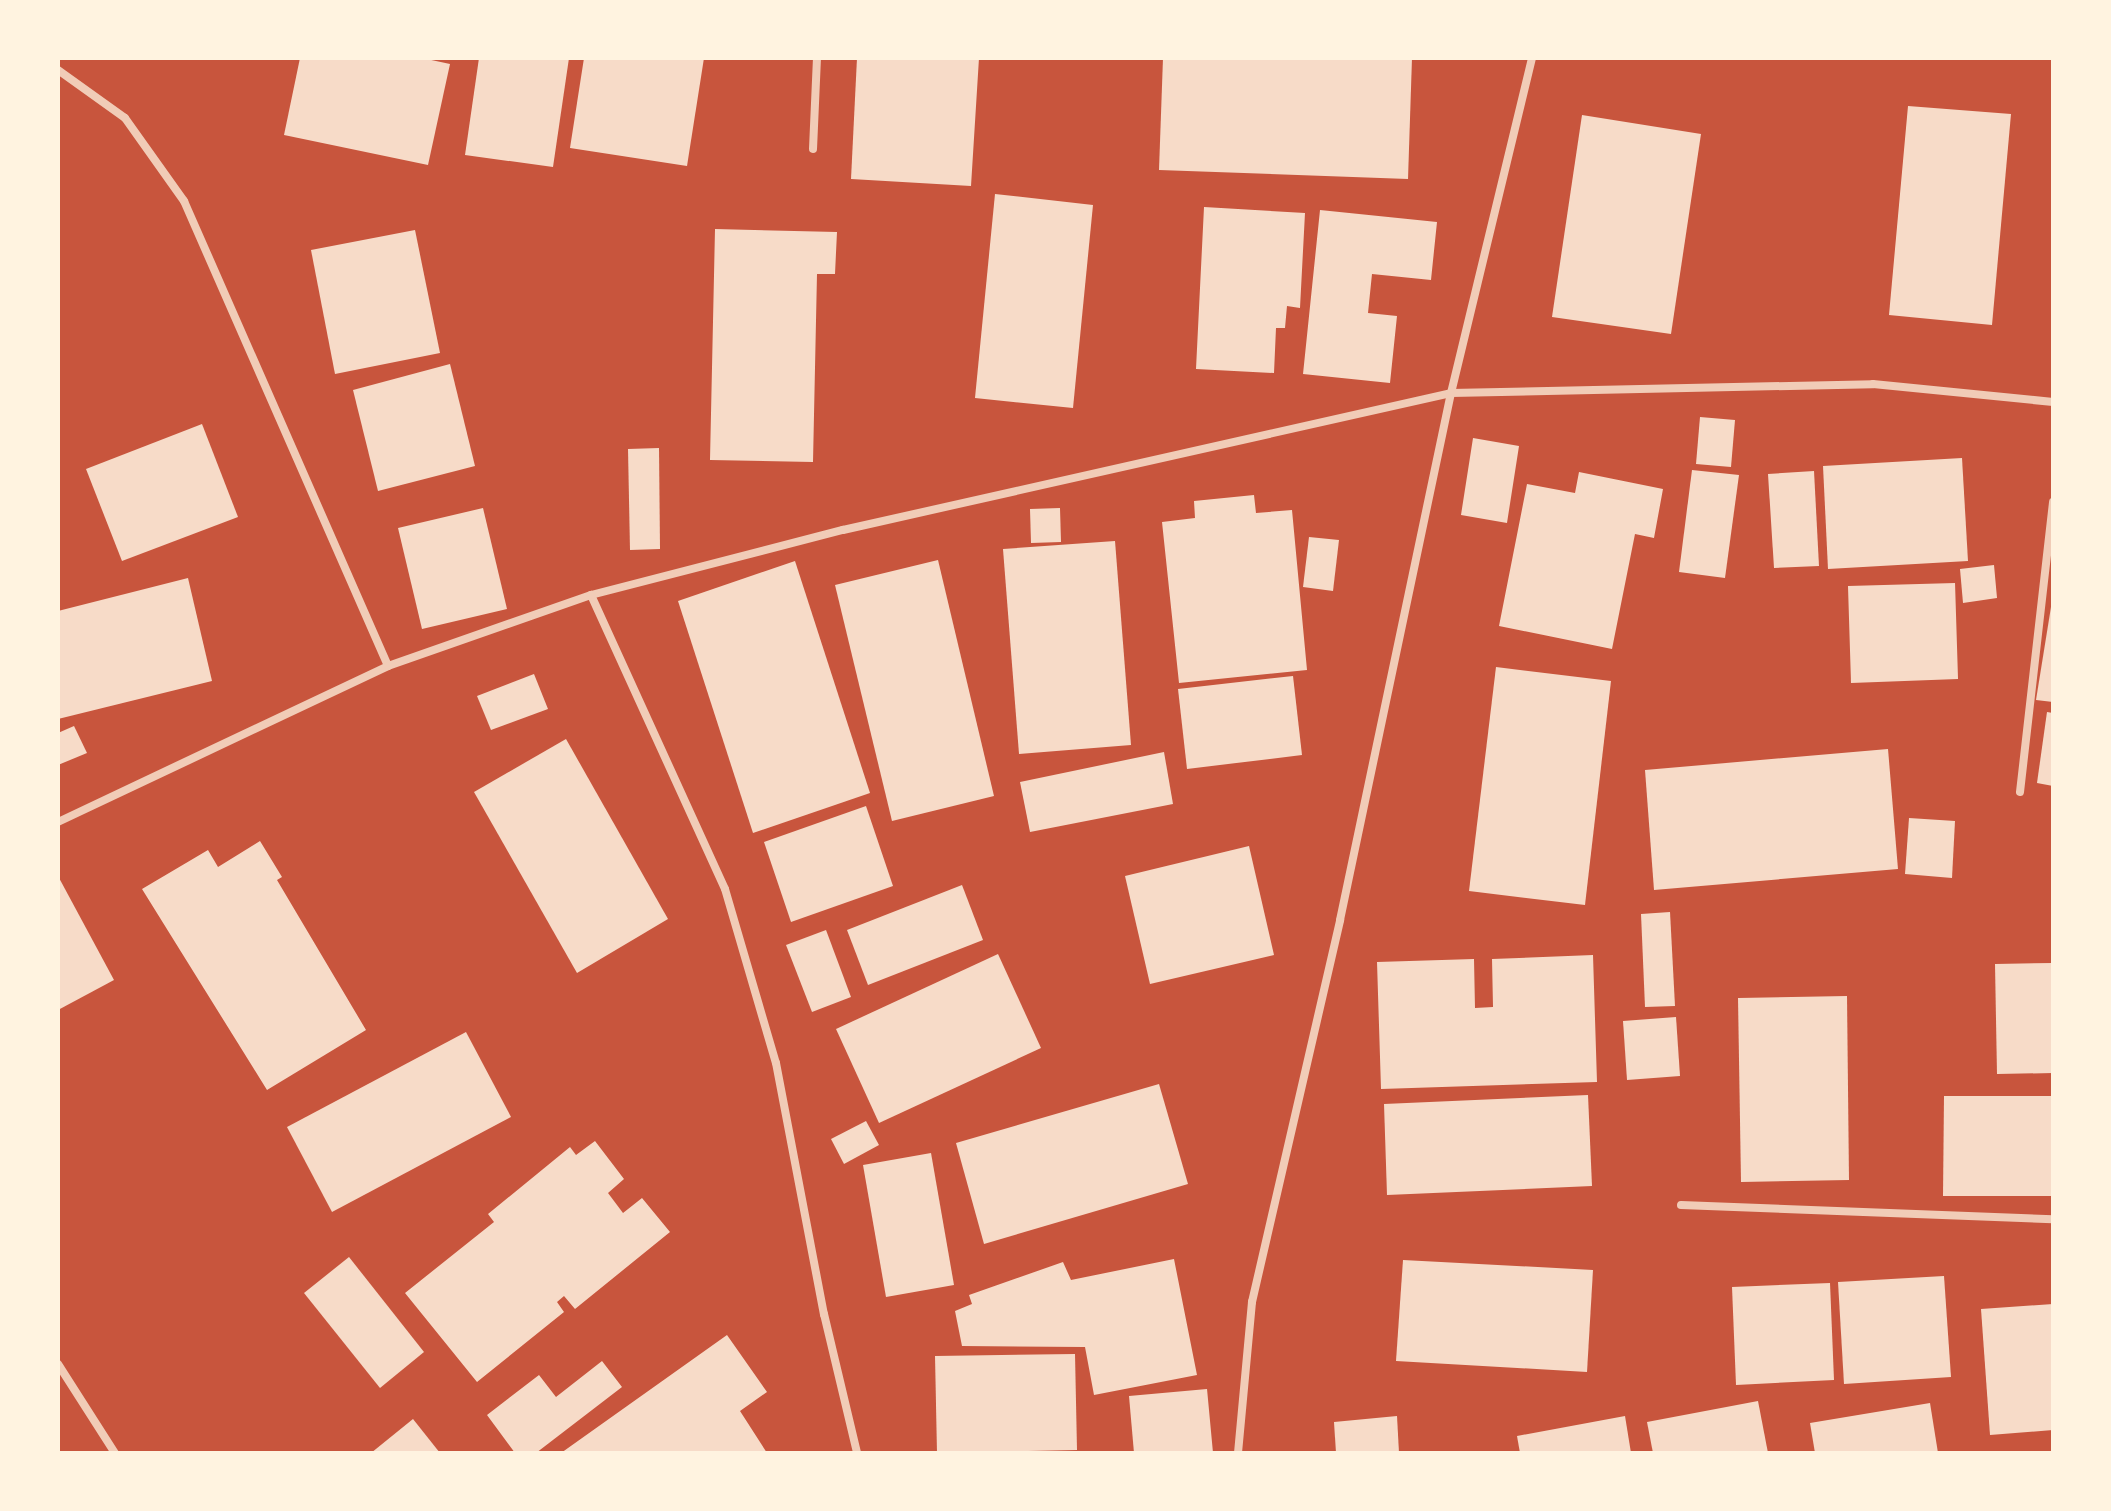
<!DOCTYPE html>
<html>
<head>
<meta charset="utf-8">
<style>
	body { margin:0 }
	#map { position:relative; width:2111px; height:1511px; overflow:hidden; background:#c8553d; font-family:"Public Sans",sans-serif }
	div>[style] { position:absolute }
	.building>* { inset:0; background:#f7dbc8 }
	.minor>* { height:8px; margin:-4px; padding:0 4px; transform-origin:4px; border-radius:4px; background:#f1ccb7 }
	span { translate:-50% -50%; white-space:nowrap; text-align:center; line-height:1.15; -webkit-text-stroke:6px #fff3e0; paint-order:stroke }
	.frame { position:absolute; inset:0; border:60px solid #fff3e0; pointer-events:none }
</style>
</head>
<body>
<div id="map">
	<div class="building">
		<i style="clip-path:polygon(300px 58px,422px 58px,450px 64px,428px 165px,284px 135px)"></i>
		<i style="clip-path:polygon(479px 58px,569px 58px,553px 167px,465px 155px)"></i>
		<i style="clip-path:polygon(584px 58px,704px 58px,687px 166px,570px 148px)"></i>
		<i style="clip-path:polygon(857px 58px,979px 58px,971px 186px,851px 179px)"></i>
		<i style="clip-path:polygon(1163px 58px,1412px 58px,1408px 179px,1159px 170px)"></i>
		<i style="clip-path:polygon(1908px 106px,2011px 114px,1992px 325px,1889px 315px)"></i>
		<i style="clip-path:polygon(1582px 115px,1701px 134px,1671px 334px,1552px 317px)"></i>
		<i style="clip-path:polygon(995px 194px,1093px 205px,1073px 408px,975px 398px)"></i>
		<i style="clip-path:polygon(1204px 207px,1305px 213px,1300px 308px,1287px 306px,1285px 328px,1276px 328px,1274px 373px,1196px 369px)"></i>
		<i style="clip-path:polygon(1320px 210px,1437px 222px,1431px 280px,1372px 274px,1368px 313px,1397px 316px,1390px 383px,1303px 374px)"></i>
		<i style="clip-path:polygon(715px 229px,837px 232px,835px 274px,817px 274px,813px 462px,710px 460px)"></i>
		<i style="clip-path:polygon(415px 230px,440px 353px,335px 374px,311px 250px)"></i>
		<i style="clip-path:polygon(450px 364px,475px 466px,378px 491px,353px 390px)"></i>
		<i style="clip-path:polygon(1700px 417px,1735px 420px,1731px 467px,1696px 464px)"></i>
		<i style="clip-path:polygon(202px 424px,238px 517px,122px 561px,86px 469px)"></i>
		<i style="clip-path:polygon(1473px 438px,1519px 446px,1507px 523px,1461px 515px)"></i>
		<i style="clip-path:polygon(659px 448px,660px 549px,630px 550px,628px 449px)"></i>
		<i style="clip-path:polygon(1962px 458px,1968px 561px,1828px 569px,1823px 466px)"></i>
		<i style="clip-path:polygon(1692px 470px,1739px 475px,1725px 578px,1679px 572px)"></i>
		<i style="clip-path:polygon(1814px 471px,1819px 566px,1774px 568px,1768px 474px)"></i>
		<i style="clip-path:polygon(1579px 472px,1663px 489px,1654px 538px,1635px 534px,1612px 649px,1499px 626px,1527px 484px,1575px 493px)"></i>
		<i style="clip-path:polygon(1254px 495px,1256px 513px,1292px 510px,1307px 670px,1179px 683px,1162px 522px,1195px 518px,1194px 501px)"></i>
		<i style="clip-path:polygon(483px 508px,507px 609px,422px 629px,398px 528px)"></i>
		<i style="clip-path:polygon(1060px 508px,1061px 542px,1031px 543px,1030px 509px)"></i>
		<i style="clip-path:polygon(1309px 537px,1339px 540px,1333px 591px,1303px 587px)"></i>
		<i style="clip-path:polygon(1115px 541px,1131px 745px,1019px 754px,1003px 549px)"></i>
		<i style="clip-path:polygon(938px 560px,994px 796px,892px 821px,835px 585px)"></i>
		<i style="clip-path:polygon(795px 561px,870px 793px,753px 833px,678px 601px)"></i>
		<i style="clip-path:polygon(1994px 565px,1997px 598px,1963px 603px,1960px 569px)"></i>
		<i style="clip-path:polygon(188px 578px,212px 681px,58px 719px,58px 611px)"></i>
		<i style="clip-path:polygon(1955px 583px,1958px 679px,1851px 683px,1848px 586px)"></i>
		<i style="clip-path:polygon(2051px 607px,2053px 607px,2053px 702px,2036px 700px)"></i>
		<i style="clip-path:polygon(1496px 667px,1611px 681px,1585px 905px,1469px 891px)"></i>
		<i style="clip-path:polygon(534px 674px,548px 709px,491px 730px,477px 696px)"></i>
		<i style="clip-path:polygon(1293px 676px,1302px 755px,1187px 769px,1178px 689px)"></i>
		<i style="clip-path:polygon(2047px 712px,2053px 713px,2053px 786px,2037px 783px)"></i>
		<i style="clip-path:polygon(74px 726px,87px 753px,58px 765px,58px 733px)"></i>
		<i style="clip-path:polygon(566px 739px,668px 919px,577px 973px,474px 792px)"></i>
		<i style="clip-path:polygon(1888px 749px,1898px 869px,1654px 890px,1645px 770px)"></i>
		<i style="clip-path:polygon(1164px 752px,1173px 804px,1030px 832px,1020px 782px)"></i>
		<i style="clip-path:polygon(866px 806px,893px 886px,791px 922px,764px 842px)"></i>
		<i style="clip-path:polygon(1909px 818px,1955px 821px,1952px 878px,1905px 874px)"></i>
		<i style="clip-path:polygon(260px 841px,282px 877px,277px 880px,366px 1030px,267px 1090px,142px 889px,208px 850px,218px 867px)"></i>
		<i style="clip-path:polygon(1249px 846px,1274px 955px,1150px 984px,1125px 876px)"></i>
		<i style="clip-path:polygon(58px 876px,114px 980px,58px 1010px)"></i>
		<i style="clip-path:polygon(962px 885px,983px 940px,868px 985px,847px 930px)"></i>
		<i style="clip-path:polygon(1670px 912px,1675px 1006px,1645px 1007px,1641px 914px)"></i>
		<i style="clip-path:polygon(826px 930px,851px 997px,812px 1012px,786px 945px)"></i>
		<i style="clip-path:polygon(998px 954px,1041px 1048px,879px 1123px,836px 1029px)"></i>
		<i style="clip-path:polygon(1593px 955px,1597px 1082px,1381px 1089px,1377px 962px,1474px 959px,1475px 1008px,1493px 1007px,1492px 959px)"></i>
		<i style="clip-path:polygon(2053px 963px,2053px 1073px,1997px 1074px,1995px 964px)"></i>
		<i style="clip-path:polygon(1847px 996px,1849px 1180px,1741px 1182px,1738px 998px)"></i>
		<i style="clip-path:polygon(1676px 1017px,1680px 1076px,1627px 1080px,1623px 1021px)"></i>
		<i style="clip-path:polygon(466px 1032px,511px 1117px,332px 1212px,287px 1127px)"></i>
		<i style="clip-path:polygon(1159px 1084px,1188px 1184px,984px 1244px,956px 1143px)"></i>
		<i style="clip-path:polygon(1588px 1095px,1592px 1186px,1387px 1195px,1384px 1104px)"></i>
		<i style="clip-path:polygon(1944px 1096px,2053px 1096px,2053px 1196px,1943px 1196px)"></i>
		<i style="clip-path:polygon(866px 1121px,879px 1145px,844px 1164px,831px 1139px)"></i>
		<i style="clip-path:polygon(595px 1141px,624px 1179px,608px 1193px,623px 1213px,642px 1198px,670px 1232px,575px 1309px,564px 1296px,557px 1302px,564px 1312px,477px 1382px,405px 1293px,494px 1222px,488px 1214px,570px 1147px,576px 1155px)"></i>
		<i style="clip-path:polygon(931px 1153px,954px 1285px,886px 1297px,863px 1165px)"></i>
		<i style="clip-path:polygon(349px 1257px,424px 1352px,380px 1388px,304px 1293px)"></i>
		<i style="clip-path:polygon(1174px 1259px,1197px 1375px,1094px 1395px,1085px 1347px,962px 1346px,955px 1311px,972px 1304px,969px 1295px,1063px 1262px,1071px 1280px)"></i>
		<i style="clip-path:polygon(1403px 1260px,1593px 1270px,1587px 1372px,1396px 1361px)"></i>
		<i style="clip-path:polygon(1944px 1276px,1951px 1377px,1844px 1384px,1838px 1282px)"></i>
		<i style="clip-path:polygon(1830px 1283px,1834px 1380px,1736px 1385px,1732px 1287px)"></i>
		<i style="clip-path:polygon(2053px 1304px,2053px 1430px,1990px 1435px,1981px 1309px)"></i>
		<i style="clip-path:polygon(727px 1335px,767px 1392px,740px 1411px,767px 1453px,561px 1453px)"></i>
		<i style="clip-path:polygon(1075px 1354px,1077px 1450px,937px 1453px,935px 1356px)"></i>
		<i style="clip-path:polygon(602px 1361px,622px 1387px,536px 1453px,515px 1453px,487px 1415px,539px 1375px,556px 1397px)"></i>
		<i style="clip-path:polygon(1207px 1389px,1213px 1453px,1134px 1453px,1129px 1396px)"></i>
		<i style="clip-path:polygon(1758px 1401px,1768px 1453px,1653px 1453px,1647px 1422px)"></i>
		<i style="clip-path:polygon(1930px 1403px,1938px 1453px,1815px 1453px,1810px 1423px)"></i>
		<i style="clip-path:polygon(1397px 1416px,1399px 1453px,1336px 1453px,1334px 1422px)"></i>
		<i style="clip-path:polygon(1625px 1416px,1631px 1453px,1520px 1453px,1517px 1436px)"></i>
		<i style="clip-path:polygon(413px 1419px,440px 1453px,371px 1453px)"></i>
	</div>
	<div class="minor">
		<i style="left:58px;top:70px;width:82px;rotate:35.6deg"></i>
		<i style="left:125px;top:118px;width:102px;rotate:54.6deg"></i>
		<i style="left:184px;top:201px;width:508px;rotate:66.31deg"></i>
		<i style="left:813px;top:149px;width:91px;rotate:-87.5deg"></i>
		<i style="left:591px;top:595px;width:323px;rotate:65.5deg"></i>
		<i style="left:725px;top:889px;width:181px;rotate:73.7deg"></i>
		<i style="left:776px;top:1063px;width:256px;rotate:79.2deg"></i>
		<i style="left:824px;top:1314px;width:143px;rotate:76.6deg"></i>
		<i style="left:2020px;top:792px;width:292px;rotate:-83.5deg"></i>
		<i style="left:58px;top:822px;width:365px;rotate:-25.3deg"></i>
		<i style="left:388px;top:666px;width:215px;rotate:-19.3deg"></i>
		<i style="left:591px;top:595px;width:260px;rotate:-14.5deg"></i>
		<i style="left:843px;top:530px;width:623px;rotate:-12.7deg"></i>
		<i style="left:1451px;top:393px;width:422px;rotate:-1.2deg"></i>
		<i style="left:1873px;top:384px;width:181px;rotate:5.7deg"></i>
		<i style="left:1681px;top:1205px;width:372px;rotate:2.2deg"></i>
		<i style="left:58px;top:1364px;width:106px;rotate:57.4deg"></i>
		<i style="left:1238px;top:1453px;width:152px;rotate:-84.7deg"></i>
		<i style="left:1252px;top:1302px;width:392px;rotate:-77deg"></i>
		<i style="left:1340px;top:920px;width:539px;rotate:-78.11deg"></i>
		<i style="left:1451px;top:393px;width:345px;rotate:-76.4deg"></i>
	</div>
	<div class="frame"></div>
</div>
</body>
</html>
